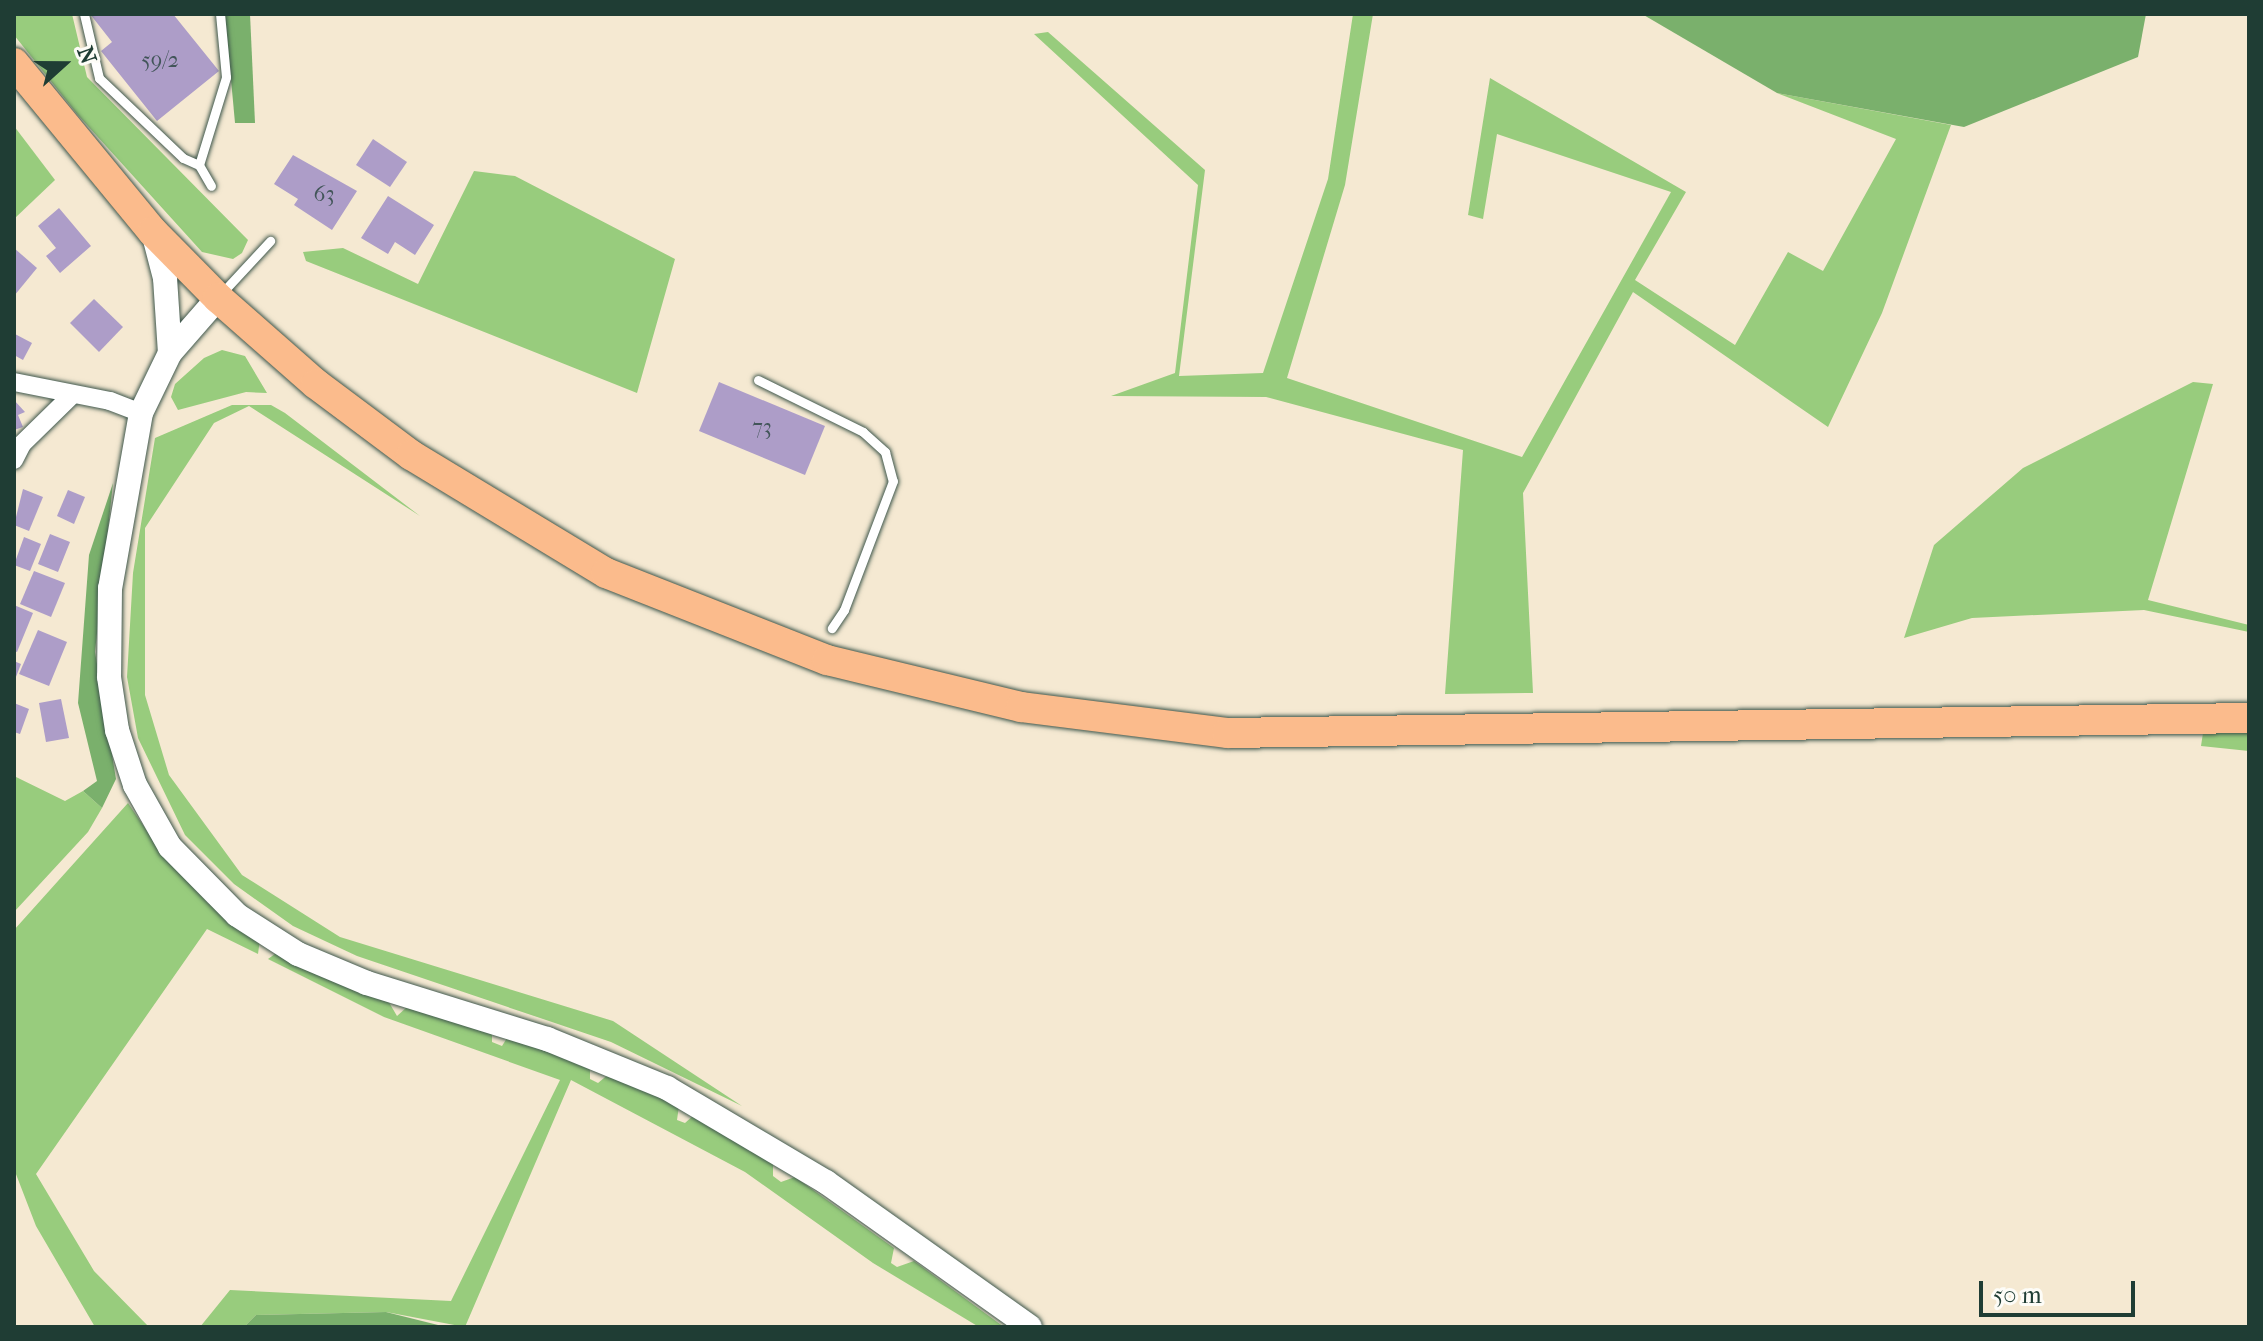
<!DOCTYPE html>
<html>
<head>
<meta charset="utf-8">
<style>
	body { margin:0 }
	#map { position:relative; width:2263px; height:1341px; overflow:hidden; background:#f5e9d2; font-family:"IM FELL French Canon",serif }
	div>[style] { position:absolute }
	.green>* { inset:0; background:#98cc7d }
	.forest>* { inset:0; background:#7ab06c }
	.building>* { inset:0; background:#ad9dc8 }
	.roads { filter:drop-shadow(0 0 2px #3f574c) drop-shadow(0 0 2px #3f574c) }
	.service>* { height:9px; margin:-4.5px; padding:0 4.5px; transform-origin:4.5px; border-radius:4.5px; background:#fff }
	.minor>* { height:18px; margin:-9px; padding:0 9px; transform-origin:9px; border-radius:9px; background:#fff }
	.tertiary>* { height:24px; margin:-12px; padding:0 12px; transform-origin:12px; border-radius:12px; background:#fff }
	.primary>* { height:30px; margin:-15px; padding:0 15px; transform-origin:15px; border-radius:15px; background:#fbbb8c }
	span { translate:-50% -50%; white-space:nowrap; text-align:center; line-height:1.15; -webkit-text-stroke:7px #fdfcf7; paint-order:stroke }
	.number-label { font-size:22px; color:#425559 }
	.number-label span { -webkit-text-stroke-width:0 }
	.frame { position:absolute; inset:0; border:16px solid #1f3d34; pointer-events:none }
	.north { position:absolute; left:24px; top:24px; width:80px; height:80px; -webkit-text-stroke:6px #fdfcf7; paint-order:stroke; rotate:69deg; font-size:22px; font-weight:700; line-height:32px; text-align:center; color:#1f3d34 }
	.north::after { content:''; display:block; margin:auto; width:28px; height:36px; background:#1f3d34; clip-path:polygon(50% 0,100% 100%,50% 72%,0 100%) }
	.scale { position:absolute; left:1979px; top:1281px; width:156px; height:36px; box-sizing:border-box; border:4px solid #1f3d34; border-top:0; padding-left:10px; font-size:24px; line-height:28px; white-space:nowrap; color:#1f3d34; -webkit-text-stroke:6px #fdfcf7; paint-order:stroke }
</style>
</head>
<body>
<div id="map">
	<div class="green">
		<i style="clip-path:polygon(14px 14px,72px 14px,87px 77px,248px 240px,242px 253px,233px 259px,202px 252px,77px 114px,14px 35px)"></i>
		<i style="clip-path:polygon(1353px 14px,1373px 14px,1345px 185px,1287px 378px,1522px 457px,1671px 192px,1497px 134px,1483px 219px,1468px 215px,1490px 78px,1686px 192px,1635px 280px,1735px 345px,1788px 252px,1823px 271px,1896px 139px,1777px 93px,1951px 125px,1882px 313px,1828px 427px,1633px 292px,1523px 493px,1533px 693px,1445px 694px,1463px 450px,1266px 397px,1111px 396px,1175px 373px,1198px 185px,1034px 34px,1048px 32px,1205px 170px,1179px 376px,1263px 373px,1328px 179px)"></i>
		<i style="clip-path:polygon(14px 126px,55px 180px,14px 219px)"></i>
		<i style="clip-path:polygon(474px 171px,515px 176px,675px 259px,637px 393px,306px 261px,303px 252px,343px 248px,418px 284px)"></i>
		<i style="clip-path:polygon(222px 350px,245px 356px,267px 393px,246px 392px,178px 410px,171px 397px,175px 384px,204px 358px)"></i>
		<i style="clip-path:polygon(2193px 382px,2213px 384px,2148px 600px,2249px 625px,2249px 632px,2144px 610px,1972px 618px,1904px 638px,1934px 545px,2023px 468px)"></i>
		<i style="clip-path:polygon(232px 405px,271px 405px,285px 413px,420px 516px,249px 406px,214px 423px,145px 528px,145px 695px,169px 775px,242px 875px,340px 937px,613px 1021px,742px 1106px,611px 1042px,357px 956px,293px 926px,234px 884px,185px 835px,138px 738px,127px 677px,133px 573px,155px 438px)"></i>
		<i style="clip-path:polygon(2203px 733px,2249px 733px,2249px 751px,2201px 746px)"></i>
		<i style="clip-path:polygon(14px 776px,65px 801px,83px 791px,102px 808px,88px 832px,14px 912px)"></i>
		<i style="clip-path:polygon(128px 803px,166px 859px,208px 903px,260px 939px,258px 954px,207px 929px,36px 1174px,94px 1271px,149px 1327px,95px 1327px,36px 1226px,14px 1169px,14px 930px)"></i>
		<i style="clip-path:polygon(279px 951px,387px 999px,397px 1016px,407px 1007px,492px 1033px,492px 1042px,502px 1046px,507px 1038px,590px 1065px,590px 1079px,598px 1083px,610px 1073px,679px 1106px,677px 1120px,685px 1123px,694px 1115px,773px 1163px,773px 1176px,781px 1182px,795px 1177px,894px 1248px,891px 1263px,897px 1267px,914px 1261px,1004px 1327px,979px 1327px,873px 1263px,745px 1172px,571px 1080px,465px 1327px,386px 1312px,256px 1315px,244px 1327px,200px 1327px,230px 1290px,451px 1301px,560px 1080px,384px 1017px,268px 959px)"></i>
	</div>
	<div class="forest">
		<i style="clip-path:polygon(225px 14px,250px 14px,255px 123px,235px 123px)"></i>
		<i style="clip-path:polygon(1642px 14px,2146px 14px,2138px 57px,1964px 127px,1777px 93px)"></i>
		<i style="clip-path:polygon(113px 483px,95px 652px,116px 779px,102px 808px,83px 791px,97px 781px,78px 703px,89px 555px)"></i>
		<i style="clip-path:polygon(386px 1312px,446px 1327px,244px 1327px,256px 1315px)"></i>
	</div>
	<div class="building">
		<i style="clip-path:polygon(90px 14px,173px 14px,219px 71px,157px 121px,101px 51px,112px 42px)"></i>
		<i style="clip-path:polygon(373px 139px,407px 162px,390px 187px,356px 165px)"></i>
		<i style="clip-path:polygon(293px 155px,357px 191px,332px 230px,294px 205px,298px 199px,274px 184px)"></i>
		<i style="clip-path:polygon(388px 196px,434px 225px,415px 255px,395px 242px,388px 254px,361px 238px)"></i>
		<i style="clip-path:polygon(59px 208px,91px 246px,60px 273px,46px 256px,56px 248px,38px 226px)"></i>
		<i style="clip-path:polygon(14px 248px,37px 268px,14px 296px)"></i>
		<i style="clip-path:polygon(94px 299px,123px 327px,99px 352px,70px 323px)"></i>
		<i style="clip-path:polygon(15px 334px,32px 343px,23px 360px,14px 355px)"></i>
		<i style="clip-path:polygon(719px 382px,825px 426px,805px 475px,699px 431px)"></i>
		<i style="clip-path:polygon(14px 400px,25px 412px,18px 415px,23px 427px,14px 430px)"></i>
		<i style="clip-path:polygon(23px 489px,43px 497px,29px 531px,14px 525px)"></i>
		<i style="clip-path:polygon(68px 490px,85px 497px,74px 524px,57px 516px)"></i>
		<i style="clip-path:polygon(50px 534px,70px 542px,58px 572px,38px 564px)"></i>
		<i style="clip-path:polygon(24px 537px,41px 544px,30px 571px,14px 565px)"></i>
		<i style="clip-path:polygon(34px 571px,65px 583px,51px 617px,20px 604px)"></i>
		<i style="clip-path:polygon(14px 605px,33px 613px,17px 652px,14px 651px)"></i>
		<i style="clip-path:polygon(38px 630px,67px 642px,49px 686px,19px 674px)"></i>
		<i style="clip-path:polygon(14px 661px,21px 664px,14px 682px)"></i>
		<i style="clip-path:polygon(61px 699px,69px 738px,46px 742px,39px 703px)"></i>
		<i style="clip-path:polygon(14px 703px,29px 709px,20px 734px,14px 732px)"></i>
	</div>
	<div class="roads">
		<div class="service">
			<i style="left:84px;top:14px;width:66px;rotate:76.8deg"></i>
			<i style="left:99px;top:78px;width:116px;rotate:43.6deg"></i>
			<i style="left:183px;top:158px;width:17px;rotate:24deg"></i>
			<i style="left:199px;top:165px;width:24px;rotate:60deg"></i>
			<i style="left:199px;top:165px;width:92px;rotate:-72.9deg"></i>
			<i style="left:226px;top:77px;width:63px;rotate:-95.4deg"></i>
			<i style="left:220px;top:295px;width:74px;rotate:-47.2deg"></i>
			<i style="left:758px;top:380px;width:117px;rotate:26.3deg"></i>
			<i style="left:863px;top:432px;width:30px;rotate:42deg"></i>
			<i style="left:885px;top:452px;width:30px;rotate:75deg"></i>
			<i style="left:893px;top:481px;width:138px;rotate:110.8deg"></i>
			<i style="left:844px;top:610px;width:22px;rotate:124deg"></i>
		</div>
		<div class="minor">
			<i style="left:14px;top:382px;width:98px;rotate:11.2deg"></i>
			<i style="left:110px;top:401px;width:33px;rotate:21deg"></i>
			<i style="left:14px;top:460px;width:18px;rotate:-63deg"></i>
			<i style="left:22px;top:444px;width:69px;rotate:-44.4deg"></i>
		</div>
		<div class="tertiary">
			<i style="left:153px;top:232px;width:48px;rotate:75.4deg"></i>
			<i style="left:165px;top:278px;width:75px;rotate:86.2deg"></i>
			<i style="left:218px;top:298px;width:73px;rotate:131.1deg"></i>
			<i style="left:170px;top:353px;width:67px;rotate:115.8deg"></i>
			<i style="left:141px;top:413px;width:178px;rotate:100deg"></i>
			<i style="left:110px;top:588px;width:89px;rotate:90.6deg"></i>
			<i style="left:109px;top:677px;width:54px;rotate:81.4deg"></i>
			<i style="left:117px;top:730px;width:58px;rotate:71.9deg"></i>
			<i style="left:135px;top:785px;width:71px;rotate:60.6deg"></i>
			<i style="left:170px;top:847px;width:95px;rotate:45.4deg"></i>
			<i style="left:237px;top:915px;width:72px;rotate:32.6deg"></i>
			<i style="left:298px;top:954px;width:75px;rotate:22.8deg"></i>
			<i style="left:367px;top:983px;width:189px;rotate:17.3deg"></i>
			<i style="left:547px;top:1039px;width:130px;rotate:22.2deg"></i>
			<i style="left:667px;top:1088px;width:185px;rotate:30.6deg"></i>
			<i style="left:826px;top:1182px;width:250px;rotate:35.4deg"></i>
		</div>
		<div class="primary">
			<i style="left:14px;top:63px;width:219px;rotate:50.6deg"></i>
			<i style="left:153px;top:232px;width:93px;rotate:45.4deg"></i>
			<i style="left:218px;top:298px;width:130px;rotate:41.3deg"></i>
			<i style="left:316px;top:384px;width:119px;rotate:36.8deg"></i>
			<i style="left:411px;top:455px;width:228px;rotate:31.2deg"></i>
			<i style="left:606px;top:573px;width:238px;rotate:21.5deg"></i>
			<i style="left:827px;top:660px;width:200px;rotate:13.6deg"></i>
			<i style="left:1021px;top:707px;width:208px;rotate:7.2deg"></i>
			<i style="left:1227px;top:733px;width:1022px;rotate:-0.84deg"></i>
		</div>
	</div>
	<div class="number-label">
		<span style="left:160px;top:61px">59/2</span>
		<span style="left:324px;top:195px">63</span>
		<span style="left:762px;top:428px">73</span>
	</div>
	<div class="frame"></div>
	<div class="north">N</div>
	<div class="scale">50 m</div>
</div>
</body>
</html>
